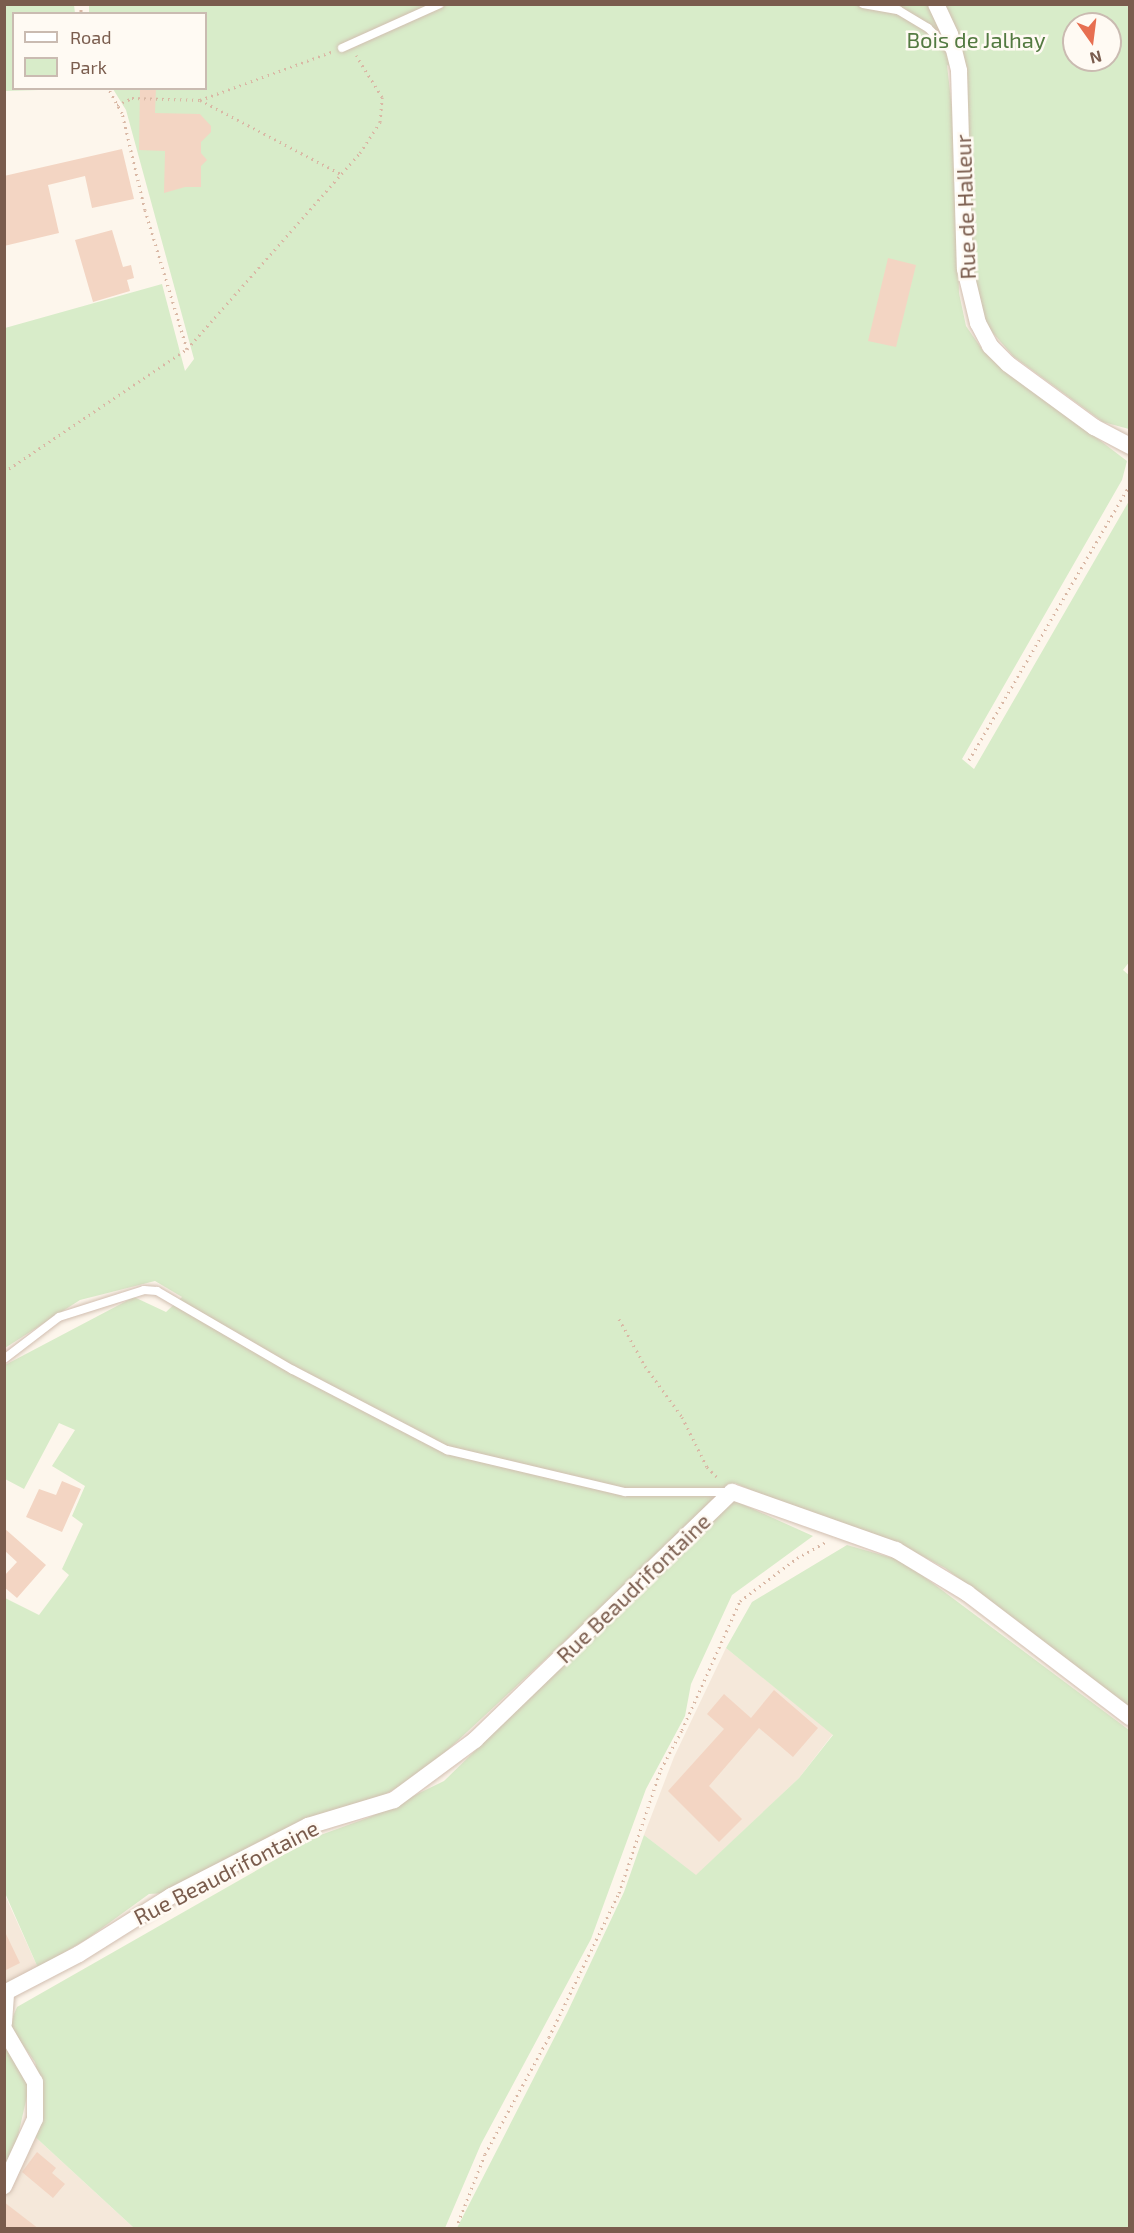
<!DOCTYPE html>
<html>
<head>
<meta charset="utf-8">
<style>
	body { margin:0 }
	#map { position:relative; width:1134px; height:2233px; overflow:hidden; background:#fdf6ec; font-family:"Exo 2",sans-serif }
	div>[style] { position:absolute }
	.residential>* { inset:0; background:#f5e8da }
	.green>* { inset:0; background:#d8ecc9 }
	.building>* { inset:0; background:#f3d5c3 }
	.path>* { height:3px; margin-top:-1.5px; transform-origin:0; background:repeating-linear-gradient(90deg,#d9b8a5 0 1.5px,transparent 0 6px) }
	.roads { filter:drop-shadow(0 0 2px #d1beb0) drop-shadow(0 0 2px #d1beb0) }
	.service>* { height:8px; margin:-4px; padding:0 4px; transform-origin:4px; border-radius:4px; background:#fff }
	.minor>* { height:16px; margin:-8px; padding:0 8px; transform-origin:8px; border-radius:8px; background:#fff }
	span { translate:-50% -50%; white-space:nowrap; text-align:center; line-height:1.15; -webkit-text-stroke:5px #fffaf3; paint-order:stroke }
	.park-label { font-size:22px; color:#537a41 }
	.street-label { font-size:22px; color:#7a5c4d }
	.frame { position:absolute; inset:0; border:6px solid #7a5c4d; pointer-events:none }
	.legend { position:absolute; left:12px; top:12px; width:195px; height:78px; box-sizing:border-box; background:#fffaf3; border:2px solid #cabbb1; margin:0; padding:8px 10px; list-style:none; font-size:18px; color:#7a5c4d }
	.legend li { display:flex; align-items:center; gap:12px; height:30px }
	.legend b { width:30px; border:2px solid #cabbb1 }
	.north { position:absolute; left:1062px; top:12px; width:60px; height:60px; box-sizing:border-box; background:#fffaf3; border:2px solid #cabbb1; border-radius:50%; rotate:166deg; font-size:16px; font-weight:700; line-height:24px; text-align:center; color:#7a5c4d }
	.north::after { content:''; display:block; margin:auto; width:21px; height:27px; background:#e76f51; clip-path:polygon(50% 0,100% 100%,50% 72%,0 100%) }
</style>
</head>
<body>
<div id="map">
	<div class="residential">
		<i style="clip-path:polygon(726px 1648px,833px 1734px,799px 1778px,696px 1876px,644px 1835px,674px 1757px)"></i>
		<i style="clip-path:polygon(4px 1893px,38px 1968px,4px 1987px)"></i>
		<i style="clip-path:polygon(31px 2133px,134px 2228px,5px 2228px,4px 2188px)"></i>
	</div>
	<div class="green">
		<i style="clip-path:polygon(4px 5px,74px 5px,75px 13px,14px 14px,14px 88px,73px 89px,5px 91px)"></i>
		<i style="clip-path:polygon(evenodd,89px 5px,1129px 5px,1129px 429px,1103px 422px,1013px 356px,979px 317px,970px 275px,962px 73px,947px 65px,954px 126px,959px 293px,966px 326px,984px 352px,1127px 461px,1122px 480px,962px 759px,974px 769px,1129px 501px,1130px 961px,1123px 970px,1130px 976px,1129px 1708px,945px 1568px,907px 1548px,817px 1519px,735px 1483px,424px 1772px,379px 1798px,164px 1893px,149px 1894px,87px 1939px,38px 1968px,5px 1893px,5px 1598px,39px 1615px,69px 1575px,62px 1569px,83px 1524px,72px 1516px,85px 1486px,52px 1466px,75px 1430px,59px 1423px,24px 1489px,5px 1479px,5px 1365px,134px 1297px,166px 1312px,182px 1297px,155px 1281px,80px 1300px,5px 1348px,5px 328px,162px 284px,185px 371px,194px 359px,126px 110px,113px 89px,206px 88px,206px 14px,89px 13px,89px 5px,1074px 24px,1110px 24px,1110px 60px,1074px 60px,1074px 24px)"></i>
		<i style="clip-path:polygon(733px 1500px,813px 1536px,732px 1595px,691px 1684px,685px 1716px,646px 1789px,591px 1939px,481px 2144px,445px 2228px,134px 2228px,31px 2133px,43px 2099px,35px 2062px,9px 2026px,17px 2007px,315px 1837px,370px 1817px,444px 1781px)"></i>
		<i style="clip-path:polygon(847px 1545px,903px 1561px,1129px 1730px,1129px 2228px,457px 2228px,567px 2013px,624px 1892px,644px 1835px,696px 1875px,799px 1778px,833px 1735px,726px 1648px,752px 1602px)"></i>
		<i style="clip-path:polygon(5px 2047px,30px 2083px,17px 2140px,5px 2167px)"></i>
	</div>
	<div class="building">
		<i style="clip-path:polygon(140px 88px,156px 88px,155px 113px,200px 114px,211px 126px,211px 132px,201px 142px,201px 153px,207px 160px,201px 166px,201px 187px,185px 187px,164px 193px,165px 151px,139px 150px)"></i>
		<i style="clip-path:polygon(122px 149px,134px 199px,92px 208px,85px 176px,48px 185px,59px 233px,4px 246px,4px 176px)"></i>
		<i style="clip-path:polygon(112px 230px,123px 267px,131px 265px,134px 278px,127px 280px,130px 291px,93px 302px,75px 240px)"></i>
		<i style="clip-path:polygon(888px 258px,916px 265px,896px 347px,868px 341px)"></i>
		<i style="clip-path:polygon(62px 1481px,81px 1489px,62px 1532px,26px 1517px,39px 1489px,56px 1495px)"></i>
		<i style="clip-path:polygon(4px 1528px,46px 1565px,17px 1598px,4px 1587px,4px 1576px,17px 1562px,4px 1550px)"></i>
		<i style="clip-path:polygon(774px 1690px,818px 1728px,793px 1757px,759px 1728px,709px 1786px,742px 1819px,719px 1842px,668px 1791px,724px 1729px,707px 1714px,724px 1694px,751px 1718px)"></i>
		<i style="clip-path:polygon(4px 1930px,20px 1963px,4px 1971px)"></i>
		<i style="clip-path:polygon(37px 2152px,56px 2168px,52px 2173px,65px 2184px,53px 2198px,22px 2172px)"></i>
		<i style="clip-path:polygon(4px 2202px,39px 2229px,4px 2229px)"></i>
	</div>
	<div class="path">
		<i style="left:81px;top:4px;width:10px;rotate:90deg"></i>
		<i style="left:200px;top:100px;width:159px;rotate:27.7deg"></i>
		<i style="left:117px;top:105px;width:17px;rotate:-25deg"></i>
		<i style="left:132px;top:98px;width:68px;rotate:1.7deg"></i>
		<i style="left:200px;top:100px;width:140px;rotate:-20.1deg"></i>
		<i style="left:187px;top:349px;width:261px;rotate:-48.6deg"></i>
		<i style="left:360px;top:153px;width:37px;rotate:-57deg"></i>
		<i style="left:380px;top:122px;width:25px;rotate:-85deg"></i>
		<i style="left:382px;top:97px;width:49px;rotate:-121.8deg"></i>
		<i style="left:4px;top:472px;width:220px;rotate:-33.9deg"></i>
		<i style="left:187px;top:349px;width:145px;rotate:-106.8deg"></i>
		<i style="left:145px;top:210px;width:100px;rotate:-103.3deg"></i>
		<i style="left:122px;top:113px;width:29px;rotate:-119deg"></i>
		<i style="left:969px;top:760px;width:320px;rotate:-59.7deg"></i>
		<i style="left:619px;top:1319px;width:54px;rotate:61deg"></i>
		<i style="left:645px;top:1366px;width:63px;rotate:54deg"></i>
		<i style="left:682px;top:1417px;width:56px;rotate:63.4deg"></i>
		<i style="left:707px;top:1467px;width:17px;rotate:45deg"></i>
		<i style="left:456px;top:2228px;width:79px;rotate:-68.6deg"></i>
		<i style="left:485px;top:2154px;width:133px;rotate:-61.3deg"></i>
		<i style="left:549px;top:2037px;width:160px;rotate:-64.1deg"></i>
		<i style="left:619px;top:1893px;width:131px;rotate:-71.3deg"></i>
		<i style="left:661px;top:1769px;width:44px;rotate:-61.7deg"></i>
		<i style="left:682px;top:1730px;width:141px;rotate:-65.8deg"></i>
		<i style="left:740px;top:1601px;width:71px;rotate:-37deg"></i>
		<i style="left:797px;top:1558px;width:33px;rotate:-29deg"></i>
	</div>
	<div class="roads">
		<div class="service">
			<i style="left:863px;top:4px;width:36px;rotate:10deg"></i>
			<i style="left:898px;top:10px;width:35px;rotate:31deg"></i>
			<i style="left:928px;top:28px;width:33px;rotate:45deg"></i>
			<i style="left:342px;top:48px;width:107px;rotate:-24.2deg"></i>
			<i style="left:4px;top:1359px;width:69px;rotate:-37.4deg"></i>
			<i style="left:59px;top:1317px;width:89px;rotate:-17.6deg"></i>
			<i style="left:144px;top:1290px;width:13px;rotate:4deg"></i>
			<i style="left:157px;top:1291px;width:157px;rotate:30.2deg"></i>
			<i style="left:293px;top:1370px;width:174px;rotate:27.5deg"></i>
			<i style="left:447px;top:1450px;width:183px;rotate:13.3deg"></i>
			<i style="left:625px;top:1492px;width:106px"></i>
		</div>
		<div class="minor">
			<i style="left:936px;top:4px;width:33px;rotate:65deg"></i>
			<i style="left:950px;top:34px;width:38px;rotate:76deg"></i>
			<i style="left:959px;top:71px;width:198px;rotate:88.3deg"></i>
			<i style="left:965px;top:269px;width:56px;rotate:76.5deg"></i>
			<i style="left:978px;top:323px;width:26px;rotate:62deg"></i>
			<i style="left:990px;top:346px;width:25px;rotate:45deg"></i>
			<i style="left:1008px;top:364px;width:107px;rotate:36.2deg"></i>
			<i style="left:1094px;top:427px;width:41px;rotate:27.8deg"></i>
			<i style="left:4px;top:2023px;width:31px;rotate:-86deg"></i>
			<i style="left:6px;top:1992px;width:82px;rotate:-27.5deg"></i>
			<i style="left:79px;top:1954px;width:109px;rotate:-32.2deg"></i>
			<i style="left:171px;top:1896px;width:154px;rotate:-27.1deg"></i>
			<i style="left:308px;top:1826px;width:90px;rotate:-16.8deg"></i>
			<i style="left:394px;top:1800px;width:101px;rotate:-36.5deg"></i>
			<i style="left:475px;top:1740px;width:357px;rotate:-44deg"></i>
			<i style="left:732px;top:1492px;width:174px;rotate:19.5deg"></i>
			<i style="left:896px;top:1550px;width:83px;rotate:31.2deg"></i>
			<i style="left:967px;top:1593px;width:205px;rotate:37.3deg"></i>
			<i style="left:4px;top:2029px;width:61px;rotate:59.7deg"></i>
			<i style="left:35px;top:2082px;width:37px;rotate:90deg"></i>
			<i style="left:35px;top:2119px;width:74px;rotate:114.8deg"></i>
		</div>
	</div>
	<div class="park-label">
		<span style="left:976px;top:40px">Bois de Jalhay</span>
	</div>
	<div class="street-label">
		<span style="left:965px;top:207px;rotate:-92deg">Rue de Halleur</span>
		<span style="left:633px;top:1588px;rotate:-44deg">Rue Beaudrifontaine</span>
		<span style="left:226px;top:1872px;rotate:-27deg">Rue Beaudrifontaine</span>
	</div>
	<div class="frame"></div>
	<ul class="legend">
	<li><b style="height:8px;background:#fff"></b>Road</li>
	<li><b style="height:16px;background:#d8ecc9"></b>Park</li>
	</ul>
	<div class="north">N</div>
</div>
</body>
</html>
